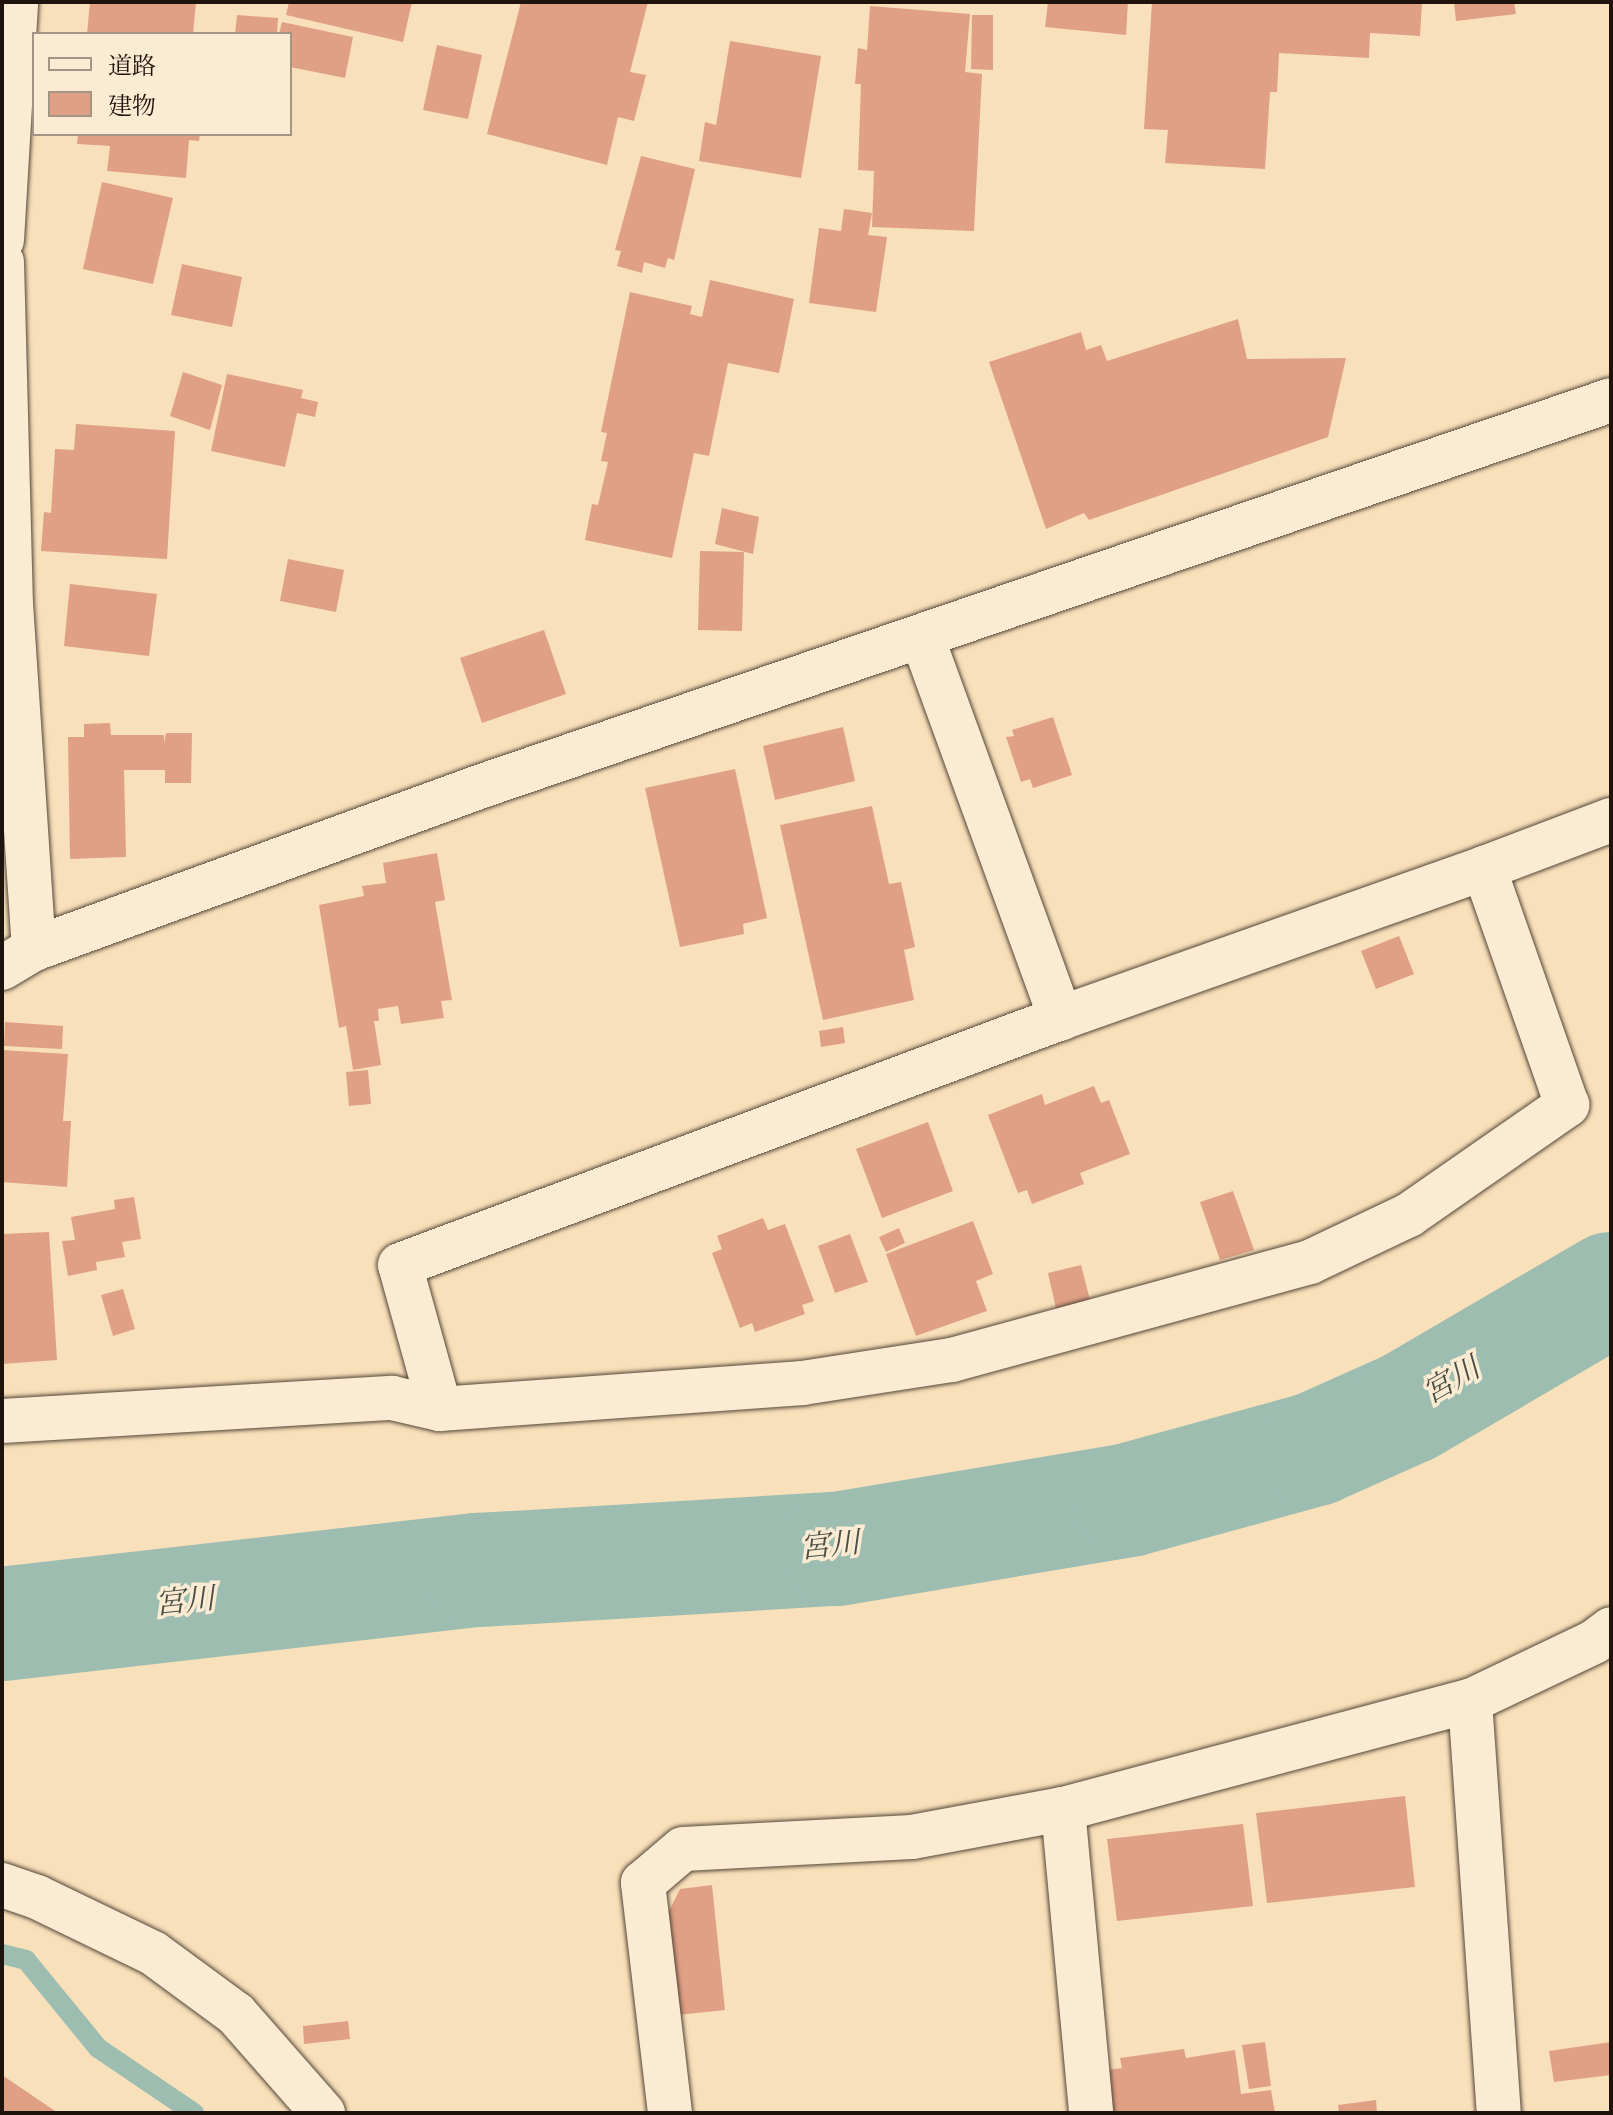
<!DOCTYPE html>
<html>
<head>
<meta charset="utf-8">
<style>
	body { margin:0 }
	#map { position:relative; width:1613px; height:2115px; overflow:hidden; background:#f8e0ba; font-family:"Old Standard TT","Noto Serif JP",serif }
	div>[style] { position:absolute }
	.stream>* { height:20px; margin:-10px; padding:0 10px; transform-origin:10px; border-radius:10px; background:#9dbdb1 }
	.river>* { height:114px; margin:-57px; padding:0 57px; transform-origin:57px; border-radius:57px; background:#9dbdb1 }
	.building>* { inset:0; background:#e0a085 }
	.roads { filter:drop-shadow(0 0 2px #554638) drop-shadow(0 0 2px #554638) }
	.minor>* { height:44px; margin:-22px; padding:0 22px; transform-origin:22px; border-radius:22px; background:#faebd2 }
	span { translate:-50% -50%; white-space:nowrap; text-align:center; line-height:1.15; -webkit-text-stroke:7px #faebd2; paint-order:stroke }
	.water-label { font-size:30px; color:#4b4e46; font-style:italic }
	.frame { position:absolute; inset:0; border:4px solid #1f130d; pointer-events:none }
	.legend { position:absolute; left:32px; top:32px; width:260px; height:104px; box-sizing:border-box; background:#faebd2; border:2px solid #a29583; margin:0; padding:10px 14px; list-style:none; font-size:24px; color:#1f130d }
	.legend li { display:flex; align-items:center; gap:16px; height:40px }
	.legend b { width:40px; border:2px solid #a29583 }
</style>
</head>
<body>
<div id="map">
	<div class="stream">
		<i style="left:2px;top:1954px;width:25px;rotate:14deg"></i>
		<i style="left:26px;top:1960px;width:114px;rotate:50.7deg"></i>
		<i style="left:98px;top:2048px;width:116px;rotate:34.1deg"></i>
	</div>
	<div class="river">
		<i style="left:2px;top:1624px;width:480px;rotate:-6.5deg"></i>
		<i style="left:479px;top:1570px;width:359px;rotate:-3.4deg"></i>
		<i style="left:837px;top:1549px;width:296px;rotate:-9.5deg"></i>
		<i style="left:1129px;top:1500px;width:193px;rotate:-15.3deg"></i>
		<i style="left:1315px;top:1449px;width:103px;rotate:-24.1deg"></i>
		<i style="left:1409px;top:1407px;width:234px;rotate:-30.3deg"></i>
	</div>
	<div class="building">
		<i style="clip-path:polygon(90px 2px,196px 2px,193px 34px,87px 34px)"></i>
		<i style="clip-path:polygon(289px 2px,412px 2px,403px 42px,286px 15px)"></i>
		<i style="clip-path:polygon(521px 2px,648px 2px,630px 72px,646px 75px,634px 121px,618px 117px,607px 165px,487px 134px)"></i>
		<i style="clip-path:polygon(1048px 2px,1128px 2px,1126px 35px,1045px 27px)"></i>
		<i style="clip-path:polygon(1152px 2px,1422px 2px,1420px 36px,1370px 33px,1369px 58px,1279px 53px,1277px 92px,1270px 92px,1265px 169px,1165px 163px,1168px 130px,1144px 129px)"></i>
		<i style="clip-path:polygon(1454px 2px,1514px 2px,1516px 14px,1456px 21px)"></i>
		<i style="clip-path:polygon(870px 6px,970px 14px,965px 72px,982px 74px,974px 231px,872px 227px,874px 171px,858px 170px,861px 84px,855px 84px,858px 48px,867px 50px)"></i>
		<i style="clip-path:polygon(237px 15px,278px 18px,277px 34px,235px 34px)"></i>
		<i style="clip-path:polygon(972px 15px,993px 15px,993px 70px,971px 69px)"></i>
		<i style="clip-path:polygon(282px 22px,353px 37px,345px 78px,290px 67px,290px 34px,279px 34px)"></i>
		<i style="clip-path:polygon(730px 41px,821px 56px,801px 178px,699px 161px,705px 122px,716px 125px)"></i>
		<i style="clip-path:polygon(437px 45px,482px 55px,468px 119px,423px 110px)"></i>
		<i style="clip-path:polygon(78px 134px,200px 134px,199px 141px,189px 140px,186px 178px,107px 171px,110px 146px,77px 144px)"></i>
		<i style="clip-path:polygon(641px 156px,695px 169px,674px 260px,668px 258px,665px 268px,644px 262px,642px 273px,617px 266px,621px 251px,615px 250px)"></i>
		<i style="clip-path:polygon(102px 182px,173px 198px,153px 284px,83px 269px)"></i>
		<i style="clip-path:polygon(844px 209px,872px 213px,868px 235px,887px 237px,876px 312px,809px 303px,819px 228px,841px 231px)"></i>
		<i style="clip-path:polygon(182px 264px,242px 277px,232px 327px,171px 315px)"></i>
		<i style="clip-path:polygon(710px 280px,794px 299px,779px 373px,728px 363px,709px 456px,694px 453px,672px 558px,585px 540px,592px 504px,598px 505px,608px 462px,601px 461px,607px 433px,601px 432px,630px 292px,692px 306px,690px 314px,702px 317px)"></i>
		<i style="clip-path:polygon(1238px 319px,1247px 359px,1346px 358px,1328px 437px,1089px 520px,1084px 513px,1046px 529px,989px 362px,1081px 332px,1086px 350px,1101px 345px,1107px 361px)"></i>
		<i style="clip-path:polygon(183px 372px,222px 385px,210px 430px,170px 416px)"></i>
		<i style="clip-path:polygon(227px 374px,303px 390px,301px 398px,318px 402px,315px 417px,297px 413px,285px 467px,211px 451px)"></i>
		<i style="clip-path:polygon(76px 424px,175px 431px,167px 559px,41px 551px,44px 512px,51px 513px,55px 449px,74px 450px)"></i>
		<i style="clip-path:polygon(722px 508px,759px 517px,753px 554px,715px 544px)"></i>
		<i style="clip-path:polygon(700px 551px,744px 552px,742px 631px,698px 630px)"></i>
		<i style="clip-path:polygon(288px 559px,344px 570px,336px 612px,280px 601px)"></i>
		<i style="clip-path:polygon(70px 584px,157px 594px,149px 656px,64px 646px)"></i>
		<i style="clip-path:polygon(544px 630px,566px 694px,482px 723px,460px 658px)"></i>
		<i style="clip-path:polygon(1053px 717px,1072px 775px,1033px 788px,1030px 779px,1021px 782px,1006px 737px,1014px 736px,1012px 730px)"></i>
		<i style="clip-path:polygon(110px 723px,111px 735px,164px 735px,164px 744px,166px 733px,192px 733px,191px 783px,165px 783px,165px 770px,124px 770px,126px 857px,70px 859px,68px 737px,84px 737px,84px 724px)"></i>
		<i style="clip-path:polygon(843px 727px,855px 781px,775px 800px,763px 746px)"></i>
		<i style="clip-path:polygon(735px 769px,767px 918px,743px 924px,744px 934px,680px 947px,645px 788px)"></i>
		<i style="clip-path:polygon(872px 806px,889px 884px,901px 882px,915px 947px,904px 950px,914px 1000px,823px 1020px,780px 825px)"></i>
		<i style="clip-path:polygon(437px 853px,445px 900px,435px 902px,452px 1000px,441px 1001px,444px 1018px,401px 1024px,398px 1006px,378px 1009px,379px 1021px,374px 1021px,381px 1065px,353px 1070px,346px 1026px,339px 1028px,319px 905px,364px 896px,362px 886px,386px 883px,383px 863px)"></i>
		<i style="clip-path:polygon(1399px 936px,1414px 974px,1376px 989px,1361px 951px)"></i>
		<i style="clip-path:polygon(5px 1022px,63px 1026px,62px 1049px,4px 1046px)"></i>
		<i style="clip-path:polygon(843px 1027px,845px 1043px,821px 1047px,819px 1031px)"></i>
		<i style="clip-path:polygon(2px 1050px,68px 1054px,63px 1121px,71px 1121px,67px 1187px,2px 1182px)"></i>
		<i style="clip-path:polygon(368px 1070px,371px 1104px,349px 1106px,346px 1072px)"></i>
		<i style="clip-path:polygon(1094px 1086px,1101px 1103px,1109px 1100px,1130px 1154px,1080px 1173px,1084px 1184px,1032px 1204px,1027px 1190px,1018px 1193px,988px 1115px,1042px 1094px,1045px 1105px)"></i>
		<i style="clip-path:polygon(928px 1122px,953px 1191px,882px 1218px,856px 1149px)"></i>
		<i style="clip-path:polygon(1233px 1191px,1254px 1250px,1220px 1260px,1200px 1202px)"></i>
		<i style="clip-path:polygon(134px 1197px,141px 1239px,122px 1242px,125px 1257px,96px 1262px,97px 1270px,68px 1276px,62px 1241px,75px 1240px,71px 1217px,115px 1209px,114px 1200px)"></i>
		<i style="clip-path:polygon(763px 1218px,768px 1230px,785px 1224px,814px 1301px,802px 1305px,805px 1314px,755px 1332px,752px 1323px,740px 1328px,712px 1253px,722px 1249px,717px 1236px)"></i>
		<i style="clip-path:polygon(973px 1221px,993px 1274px,976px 1281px,987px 1311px,916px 1336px,886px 1254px)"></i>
		<i style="clip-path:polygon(899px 1228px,905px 1243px,886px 1252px,879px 1237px)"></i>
		<i style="clip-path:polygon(49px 1232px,57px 1360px,2px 1364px,2px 1234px)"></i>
		<i style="clip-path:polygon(850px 1234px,868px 1282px,835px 1293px,818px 1246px)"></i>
		<i style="clip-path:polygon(1081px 1265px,1091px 1304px,1057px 1313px,1048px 1273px)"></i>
		<i style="clip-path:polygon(123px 1289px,135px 1329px,113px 1336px,101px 1295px)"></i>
		<i style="clip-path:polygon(1405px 1796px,1415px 1887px,1267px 1903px,1256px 1813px)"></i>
		<i style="clip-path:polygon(1243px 1824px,1253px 1906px,1117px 1921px,1107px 1839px)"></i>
		<i style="clip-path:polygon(712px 1885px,725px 2010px,677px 2015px,667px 1915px,680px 1889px)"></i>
		<i style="clip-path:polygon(348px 2021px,350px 2039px,304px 2044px,303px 2026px)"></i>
		<i style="clip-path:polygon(1265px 2042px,1271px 2086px,1249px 2089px,1242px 2045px)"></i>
		<i style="clip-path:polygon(1611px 2042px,1611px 2075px,1554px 2082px,1549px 2051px)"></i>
		<i style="clip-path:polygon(1184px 2049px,1186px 2058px,1235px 2050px,1241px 2094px,1271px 2090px,1275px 2113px,1107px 2113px,1101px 2071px,1122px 2068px,1120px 2058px)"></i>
		<i style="clip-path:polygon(2px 2075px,58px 2113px,2px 2113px)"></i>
		<i style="clip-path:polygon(1376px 2100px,1377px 2113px,1339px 2113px,1338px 2105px)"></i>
	</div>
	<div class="roads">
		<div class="minor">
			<i style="left:2px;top:240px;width:238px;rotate:-86.6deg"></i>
			<i style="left:2px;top:262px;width:342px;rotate:88.5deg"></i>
			<i style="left:11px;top:604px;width:346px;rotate:86.2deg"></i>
			<i style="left:922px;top:637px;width:406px;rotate:70deg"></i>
			<i style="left:2px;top:968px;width:37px;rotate:-31deg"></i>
			<i style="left:34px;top:949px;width:470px;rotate:-20deg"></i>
			<i style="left:476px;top:788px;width:1199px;rotate:-18.87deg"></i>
			<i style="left:440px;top:1409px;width:149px;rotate:-105.5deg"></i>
			<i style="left:400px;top:1265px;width:706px;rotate:-20.49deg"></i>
			<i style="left:1061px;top:1018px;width:449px;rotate:-19.5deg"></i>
			<i style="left:2px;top:1421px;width:391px;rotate:-3.4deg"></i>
			<i style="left:392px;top:1398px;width:49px;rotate:12.9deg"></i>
			<i style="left:440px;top:1409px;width:364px;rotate:-4.1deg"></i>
			<i style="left:803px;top:1383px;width:151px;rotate:-8.8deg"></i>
			<i style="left:952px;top:1360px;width:371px;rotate:-15.3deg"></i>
			<i style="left:1310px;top:1262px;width:110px;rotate:-25.4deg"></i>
			<i style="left:1409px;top:1215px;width:193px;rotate:-34.8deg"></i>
			<i style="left:1567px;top:1105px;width:251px;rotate:-109.3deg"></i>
			<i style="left:1484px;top:868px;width:136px;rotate:-20.7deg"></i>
			<i style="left:1470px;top:1701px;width:413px;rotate:86deg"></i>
			<i style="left:1063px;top:1809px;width:305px;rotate:84.7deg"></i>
			<i style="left:2px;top:1885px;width:37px;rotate:19deg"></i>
			<i style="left:37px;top:1897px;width:129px;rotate:25.8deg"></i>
			<i style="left:153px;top:1953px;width:103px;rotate:36.3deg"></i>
			<i style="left:236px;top:2014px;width:132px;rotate:48.7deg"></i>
			<i style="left:670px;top:2113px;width:232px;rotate:-96.7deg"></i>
			<i style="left:643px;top:1883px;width:52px;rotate:-40.4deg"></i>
			<i style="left:683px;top:1849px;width:229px;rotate:-3deg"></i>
			<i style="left:912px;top:1837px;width:154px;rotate:-10.5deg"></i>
			<i style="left:1063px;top:1809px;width:421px;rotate:-14.9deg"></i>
			<i style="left:1470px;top:1701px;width:137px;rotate:-25.4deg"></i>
			<i style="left:1594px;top:1642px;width:21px;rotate:-37deg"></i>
		</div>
	</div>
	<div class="water-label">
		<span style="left:1452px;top:1382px;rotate:-30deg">宮川</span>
		<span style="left:830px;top:1547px;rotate:-6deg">宮川</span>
		<span style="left:185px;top:1603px;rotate:-6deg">宮川</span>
	</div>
	<div class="frame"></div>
	<ul class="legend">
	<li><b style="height:10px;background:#faebd2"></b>道路</li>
	<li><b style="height:22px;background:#e0a085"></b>建物</li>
	</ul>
</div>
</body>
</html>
